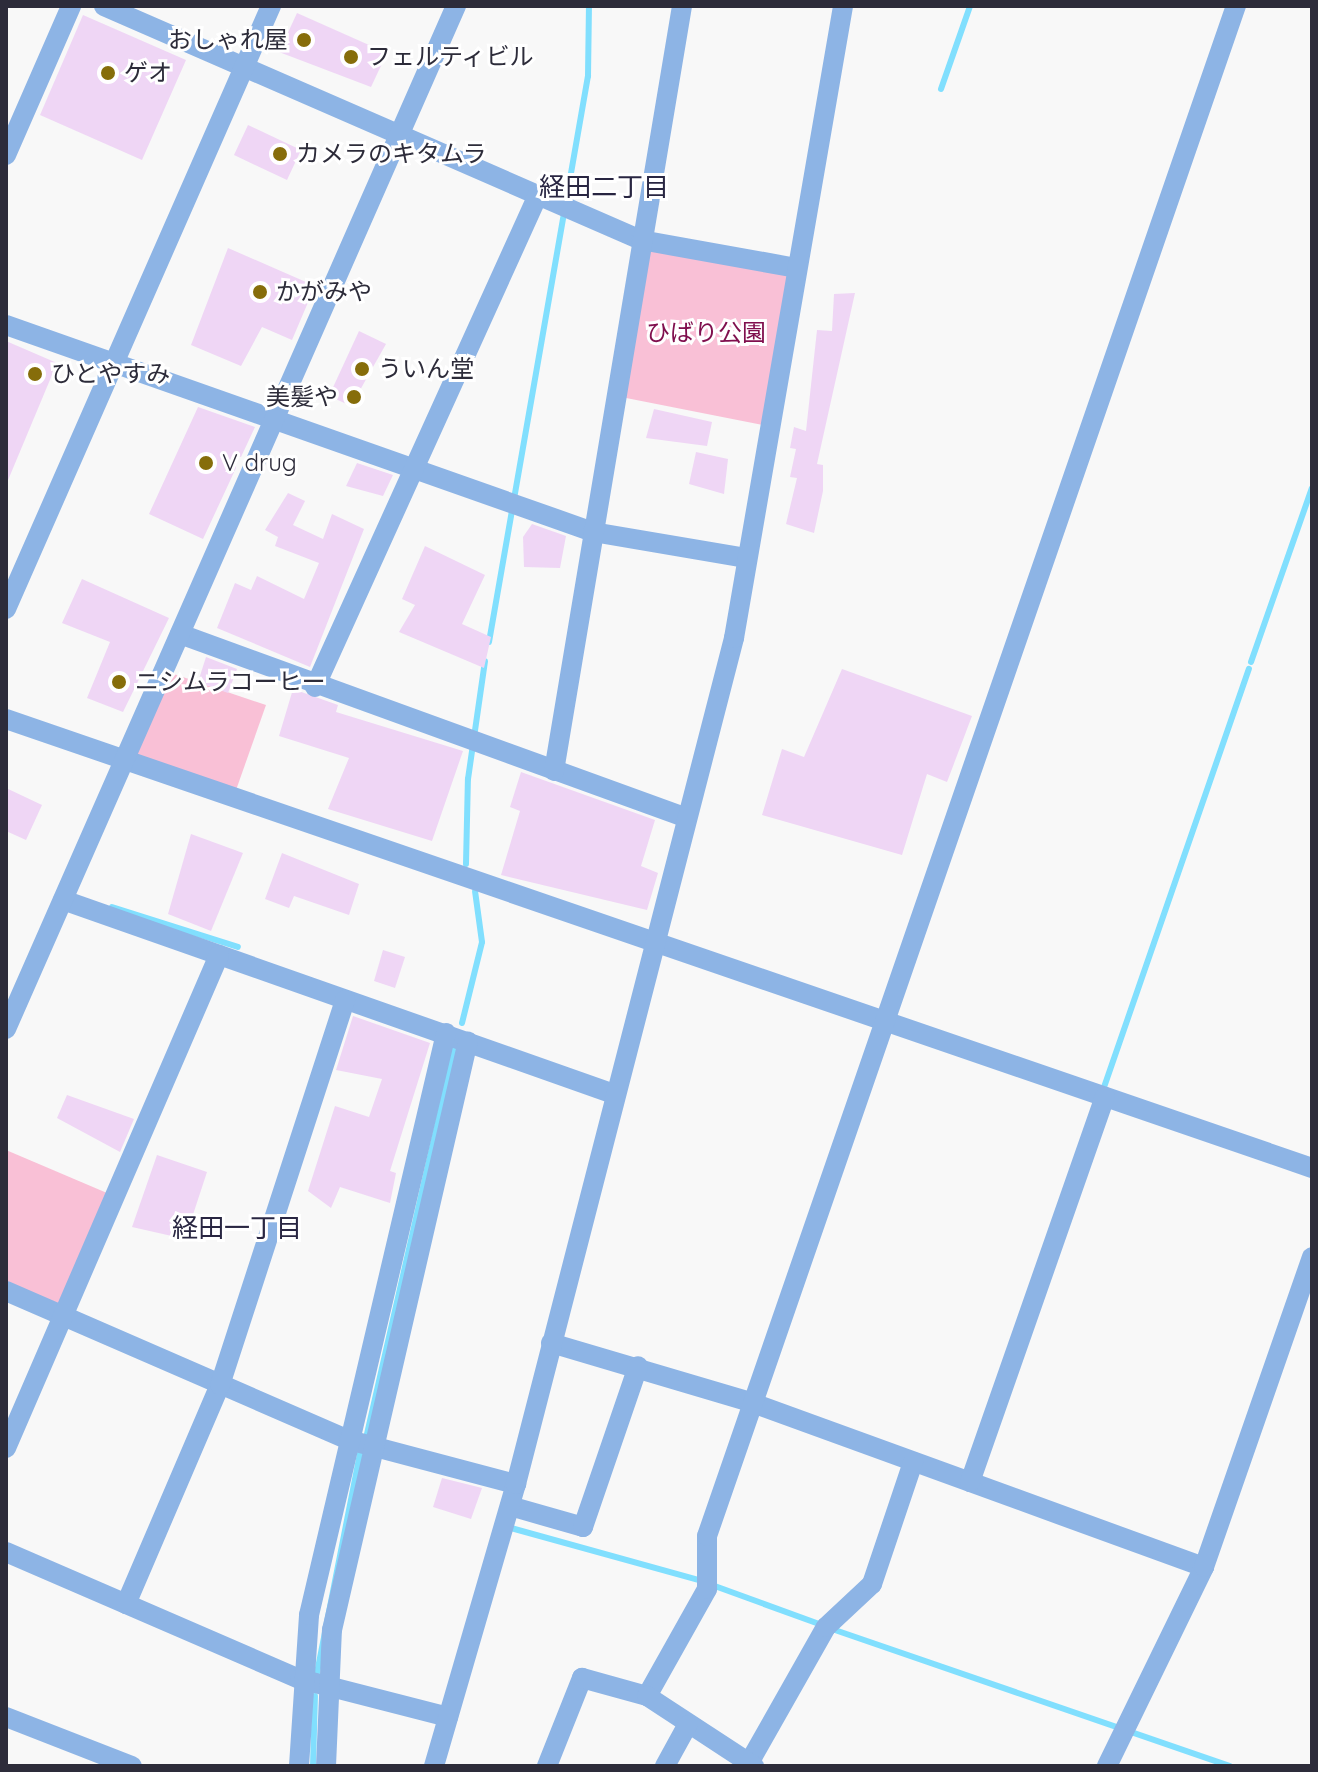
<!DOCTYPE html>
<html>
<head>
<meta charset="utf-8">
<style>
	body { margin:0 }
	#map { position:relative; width:1318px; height:1772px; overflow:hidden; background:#f8f8f8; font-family:Quicksand,"Noto Sans JP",sans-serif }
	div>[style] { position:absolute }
	.green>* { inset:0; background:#f9c0d6 }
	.stream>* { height:6px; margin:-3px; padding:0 3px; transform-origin:3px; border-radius:3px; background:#81dffe }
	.building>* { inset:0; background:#efd6f5 }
	.minor>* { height:20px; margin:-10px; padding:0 10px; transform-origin:10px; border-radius:10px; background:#8db4e5 }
	.dots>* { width:22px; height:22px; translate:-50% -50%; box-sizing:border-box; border:4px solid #fff; border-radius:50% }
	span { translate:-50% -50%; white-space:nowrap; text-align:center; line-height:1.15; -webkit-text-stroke:6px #fff; paint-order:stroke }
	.poi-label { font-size:24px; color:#2d2c3a }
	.right { translate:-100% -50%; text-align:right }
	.left { translate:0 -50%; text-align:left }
	.park-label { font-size:24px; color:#800f4e }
	.neighbourhood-label { font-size:26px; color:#292642 }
	.frame { position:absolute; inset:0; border:8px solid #2d2c3a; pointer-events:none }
</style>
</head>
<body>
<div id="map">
	<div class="green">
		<i style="clip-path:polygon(641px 240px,796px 268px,768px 426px,616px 396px)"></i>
		<i style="clip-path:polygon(171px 673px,266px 705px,235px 793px,134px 759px)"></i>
		<i style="clip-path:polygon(6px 1150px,107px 1193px,56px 1309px,6px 1287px)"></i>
	</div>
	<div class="stream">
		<i style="left:941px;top:89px;width:88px;rotate:-70.7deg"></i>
		<i style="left:489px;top:642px;width:575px;rotate:-80.08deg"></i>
		<i style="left:588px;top:76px;width:70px;rotate:-89.2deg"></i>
		<i style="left:1251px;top:662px;width:184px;rotate:-70.7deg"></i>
		<i style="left:466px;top:864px;width:85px;rotate:-88.7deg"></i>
		<i style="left:468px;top:779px;width:119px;rotate:-81.8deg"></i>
		<i style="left:112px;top:907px;width:132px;rotate:17.6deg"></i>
		<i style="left:462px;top:1023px;width:83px;rotate:-76.1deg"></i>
		<i style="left:482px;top:942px;width:51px;rotate:-97.8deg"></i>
		<i style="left:1102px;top:1093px;width:449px;rotate:-70.9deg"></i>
		<i style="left:367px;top:1434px;width:398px;rotate:-77.2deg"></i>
		<i style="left:511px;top:1528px;width:198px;rotate:15.5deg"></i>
		<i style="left:712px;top:1585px;width:117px;rotate:20deg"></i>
		<i style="left:832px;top:1629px;width:421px;rotate:19deg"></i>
		<i style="left:317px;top:1673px;width:224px;rotate:-78.9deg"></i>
		<i style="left:313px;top:1766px;width:70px;rotate:-88.4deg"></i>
	</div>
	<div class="building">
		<i style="clip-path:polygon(297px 13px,387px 53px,371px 87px,279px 52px)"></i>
		<i style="clip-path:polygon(83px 15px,186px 60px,142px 160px,40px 115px)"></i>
		<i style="clip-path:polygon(248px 125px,301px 150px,287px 180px,234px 155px)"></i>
		<i style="clip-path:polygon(228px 248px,315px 286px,292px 340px,262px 327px,241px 366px,191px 345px)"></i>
		<i style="clip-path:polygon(855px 293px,817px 464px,823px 465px,823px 491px,814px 533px,786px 524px,797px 478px,790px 477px,796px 449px,790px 448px,794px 427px,806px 431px,817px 330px,832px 331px,834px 294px)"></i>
		<i style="clip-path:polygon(359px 331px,386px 344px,351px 406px,329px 396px)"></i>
		<i style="clip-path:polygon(6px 341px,57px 363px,6px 485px)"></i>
		<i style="clip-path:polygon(198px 407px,255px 427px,241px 457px,235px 455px,236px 468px,203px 539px,149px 514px)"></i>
		<i style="clip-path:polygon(654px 409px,712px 422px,707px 446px,646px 438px)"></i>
		<i style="clip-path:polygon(696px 452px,728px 459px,724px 494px,689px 484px)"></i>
		<i style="clip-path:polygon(357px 463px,393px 475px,383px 496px,346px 486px)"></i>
		<i style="clip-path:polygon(288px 493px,305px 501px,293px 525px,323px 539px,332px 514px,364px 529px,310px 667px,217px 628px,235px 583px,251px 590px,257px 576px,304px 599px,319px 563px,275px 546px,278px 537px,265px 530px)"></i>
		<i style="clip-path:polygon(532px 524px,566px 536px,560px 568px,524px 567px,523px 537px)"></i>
		<i style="clip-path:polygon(425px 546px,485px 575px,462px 624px,491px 637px,484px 668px,399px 632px,415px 605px,402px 599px)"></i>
		<i style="clip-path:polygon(82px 579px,169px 618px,123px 712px,87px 698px,110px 642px,62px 623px)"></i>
		<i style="clip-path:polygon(206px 657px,237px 669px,228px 693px,198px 682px)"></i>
		<i style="clip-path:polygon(842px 669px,972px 716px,947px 782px,927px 774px,902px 855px,762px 815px,782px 749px,804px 757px)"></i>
		<i style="clip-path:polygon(293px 689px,338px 705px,336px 712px,463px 751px,432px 841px,328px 809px,349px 758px,279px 736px)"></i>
		<i style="clip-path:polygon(521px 772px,655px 820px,641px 866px,658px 873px,647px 910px,501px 875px,520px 811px,510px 807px)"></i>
		<i style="clip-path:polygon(6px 788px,42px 805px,26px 840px,6px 831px)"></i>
		<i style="clip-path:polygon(191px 834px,243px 853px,211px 931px,168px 914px)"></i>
		<i style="clip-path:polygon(282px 853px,359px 884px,349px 915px,294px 896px,289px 908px,265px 899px)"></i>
		<i style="clip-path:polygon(383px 950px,405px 957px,395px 988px,374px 981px)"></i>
		<i style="clip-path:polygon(353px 1016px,430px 1043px,390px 1171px,396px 1173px,390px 1203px,340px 1187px,331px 1208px,308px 1191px,335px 1106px,369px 1117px,382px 1079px,336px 1070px)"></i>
		<i style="clip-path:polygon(67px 1095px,134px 1119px,120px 1152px,57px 1118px)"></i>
		<i style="clip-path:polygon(157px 1155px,207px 1172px,185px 1239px,132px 1227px)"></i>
		<i style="clip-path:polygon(442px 1478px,482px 1488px,471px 1519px,433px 1507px)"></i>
	</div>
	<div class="minor">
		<i style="left:104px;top:6px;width:586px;rotate:23.55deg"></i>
		<i style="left:641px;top:240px;width:158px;rotate:10.2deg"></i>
		<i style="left:6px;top:155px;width:163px;rotate:-66.4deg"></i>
		<i style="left:6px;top:325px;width:622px;rotate:19.42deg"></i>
		<i style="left:593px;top:532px;width:156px;rotate:9.6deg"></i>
		<i style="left:6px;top:609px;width:659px;rotate:-66.28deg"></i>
		<i style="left:180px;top:634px;width:539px;rotate:19.95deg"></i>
		<i style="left:315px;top:687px;width:540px;rotate:-65.62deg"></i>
		<i style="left:6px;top:719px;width:1381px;rotate:18.97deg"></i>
		<i style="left:554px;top:771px;width:776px;rotate:-80.5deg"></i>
		<i style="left:63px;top:900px;width:584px;rotate:19.4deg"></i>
		<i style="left:6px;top:1029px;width:1118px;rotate:-66.26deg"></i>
		<i style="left:6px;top:1291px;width:374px;rotate:23.5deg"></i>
		<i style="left:349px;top:1440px;width:173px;rotate:14.8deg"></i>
		<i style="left:551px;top:1343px;width:211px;rotate:16.5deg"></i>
		<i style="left:753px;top:1403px;width:480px;rotate:20deg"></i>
		<i style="left:6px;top:1448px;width:537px;rotate:-66.63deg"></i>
		<i style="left:970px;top:1482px;width:408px;rotate:-70.7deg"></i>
		<i style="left:510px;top:1506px;width:76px;rotate:16deg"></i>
		<i style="left:583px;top:1527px;width:170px;rotate:-71.1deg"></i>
		<i style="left:6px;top:1552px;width:320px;rotate:23.4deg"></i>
		<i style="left:300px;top:1679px;width:153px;rotate:14.4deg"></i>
		<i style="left:126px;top:1604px;width:238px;rotate:-66.8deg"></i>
		<i style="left:220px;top:1385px;width:405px;rotate:-72deg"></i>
		<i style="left:647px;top:1696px;width:123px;rotate:-60.7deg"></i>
		<i style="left:707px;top:1589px;width:53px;rotate:-90deg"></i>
		<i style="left:707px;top:1536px;width:1619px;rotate:-70.93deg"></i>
		<i style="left:6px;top:1717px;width:135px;rotate:21.3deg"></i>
		<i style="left:749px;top:1763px;width:156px;rotate:-60.5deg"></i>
		<i style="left:826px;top:1627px;width:63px;rotate:-43.1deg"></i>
		<i style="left:872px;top:1584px;width:129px;rotate:-71.4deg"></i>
		<i style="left:299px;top:1766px;width:151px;rotate:-86.2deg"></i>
		<i style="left:309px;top:1615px;width:598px;rotate:-76.75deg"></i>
		<i style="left:326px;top:1766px;width:136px;rotate:-87.5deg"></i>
		<i style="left:332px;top:1630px;width:604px;rotate:-77deg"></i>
		<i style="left:434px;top:1766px;width:294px;rotate:-73.8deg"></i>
		<i style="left:516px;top:1484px;width:874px;rotate:-75.55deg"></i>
		<i style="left:734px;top:638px;width:641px;rotate:-80.21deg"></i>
		<i style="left:547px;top:1766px;width:95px;rotate:-68.3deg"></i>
		<i style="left:582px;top:1678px;width:67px;rotate:15.5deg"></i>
		<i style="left:647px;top:1696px;width:128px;rotate:33.2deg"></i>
		<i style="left:665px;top:1766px;width:46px;rotate:-61.2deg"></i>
		<i style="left:1107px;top:1766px;width:221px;rotate:-64deg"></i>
		<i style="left:1204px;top:1567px;width:328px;rotate:-70.8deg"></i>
	</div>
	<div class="dots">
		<i style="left:304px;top:40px;background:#866d0a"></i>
		<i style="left:351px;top:57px;background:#866d0a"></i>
		<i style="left:108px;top:73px;background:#866d0a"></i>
		<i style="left:280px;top:154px;background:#866d0a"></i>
		<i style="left:260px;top:292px;background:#866d0a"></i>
		<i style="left:362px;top:369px;background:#866d0a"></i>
		<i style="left:35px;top:374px;background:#866d0a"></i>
		<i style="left:354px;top:397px;background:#866d0a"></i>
		<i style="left:206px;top:463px;background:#866d0a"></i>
		<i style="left:119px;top:682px;background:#866d0a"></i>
	</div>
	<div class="poi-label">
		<span class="right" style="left:288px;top:40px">おしゃれ屋</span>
		<span class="left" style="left:367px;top:57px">フェルティビル</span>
		<span class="left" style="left:124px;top:73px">ゲオ</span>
		<span class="left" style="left:296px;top:154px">カメラのキタムラ</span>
		<span class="left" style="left:276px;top:292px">かがみや</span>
		<span class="left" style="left:378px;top:369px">ういん堂</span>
		<span class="left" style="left:51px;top:374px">ひとやすみ</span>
		<span class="right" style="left:338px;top:397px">美髪や</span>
		<span class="left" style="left:222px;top:463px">V drug</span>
		<span class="left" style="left:135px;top:682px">ニシムラコーヒー</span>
	</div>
	<div class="park-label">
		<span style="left:706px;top:333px">ひばり公園</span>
	</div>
	<div class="neighbourhood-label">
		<span style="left:604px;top:187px">経田二丁目</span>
		<span style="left:237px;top:1228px">経田一丁目</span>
	</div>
	<div class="frame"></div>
</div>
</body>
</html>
